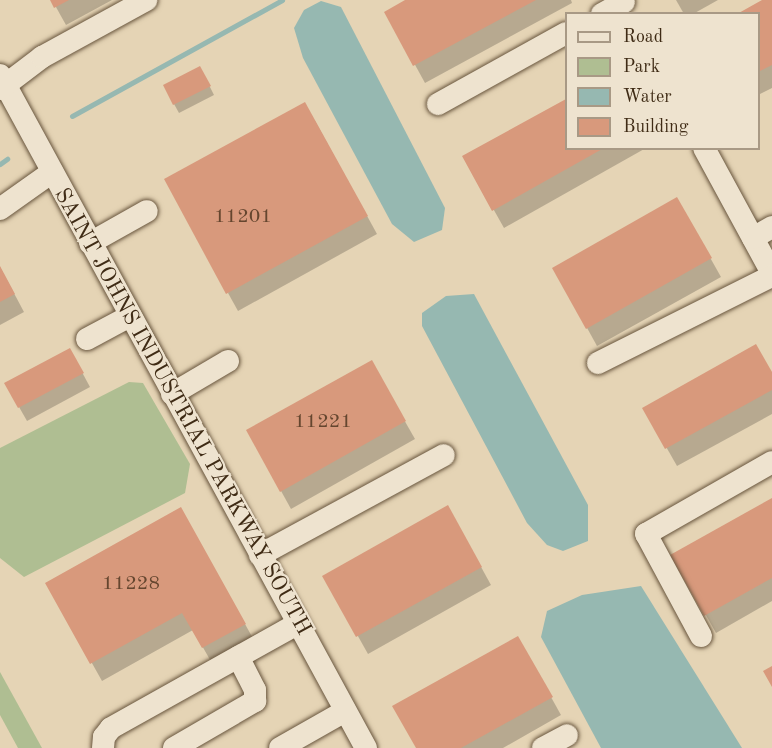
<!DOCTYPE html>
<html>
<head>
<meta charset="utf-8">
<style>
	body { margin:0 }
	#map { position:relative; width:772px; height:748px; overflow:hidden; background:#e5d4b5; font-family:"Old Standard TT",serif }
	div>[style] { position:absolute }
	.green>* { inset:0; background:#afbe92 }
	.water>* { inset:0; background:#96b8b1 }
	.shadow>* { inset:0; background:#0003 }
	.stream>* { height:5px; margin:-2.5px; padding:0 2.5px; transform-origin:2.5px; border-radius:2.5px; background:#96b8b1 }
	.building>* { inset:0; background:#d8997c }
	.roads { filter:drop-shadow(0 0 2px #68553d) drop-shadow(0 0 2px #68553d) }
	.minor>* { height:22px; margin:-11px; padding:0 11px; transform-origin:11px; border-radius:11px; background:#eee3cf }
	span { translate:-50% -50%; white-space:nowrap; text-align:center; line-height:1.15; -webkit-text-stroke:4.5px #eee3cf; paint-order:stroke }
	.number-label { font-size:20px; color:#65462f }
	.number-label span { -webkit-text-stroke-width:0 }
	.street-label { font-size:22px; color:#3f2b15 }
	.legend { position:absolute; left:565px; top:12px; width:195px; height:138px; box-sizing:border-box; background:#eee3cf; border:2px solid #a89985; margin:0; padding:8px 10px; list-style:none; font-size:18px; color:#3f2b15 }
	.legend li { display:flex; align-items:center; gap:12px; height:30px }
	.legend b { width:30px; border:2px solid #a89985 }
</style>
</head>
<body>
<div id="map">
	<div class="green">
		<i style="clip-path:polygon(129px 382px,143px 383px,190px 464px,185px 493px,24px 577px,0 558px,0 448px)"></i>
		<i style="clip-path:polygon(0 672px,42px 748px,18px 748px,0 715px)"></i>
	</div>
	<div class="water">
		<i style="clip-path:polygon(321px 1px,341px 7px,445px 208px,442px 230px,414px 242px,392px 224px,303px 58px,294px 28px,304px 10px)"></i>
		<i style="clip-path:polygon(474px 294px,588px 505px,588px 541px,563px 551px,547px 545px,527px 523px,422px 326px,422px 313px,446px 296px)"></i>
		<i style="clip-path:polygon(641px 586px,742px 748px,601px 748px,541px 637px,547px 611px,582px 595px)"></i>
	</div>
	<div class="shadow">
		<i style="clip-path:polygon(52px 0,112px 0,66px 25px)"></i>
		<i style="clip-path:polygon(408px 0,571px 0,572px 3px,425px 83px,386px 12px)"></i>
		<i style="clip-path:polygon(676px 0,718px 0,693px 14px,684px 14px)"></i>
		<i style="clip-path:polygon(765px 0,772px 0,772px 88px,758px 95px,758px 14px)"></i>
		<i style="clip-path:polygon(205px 77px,214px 95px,179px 113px,174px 104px)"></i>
		<i style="clip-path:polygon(566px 100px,566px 148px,646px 148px,504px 228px,464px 157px)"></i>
		<i style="clip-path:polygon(315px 121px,377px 234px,238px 311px,228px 293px)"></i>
		<i style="clip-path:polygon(677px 199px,721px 277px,597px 346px,554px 268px)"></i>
		<i style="clip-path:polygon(0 267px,24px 312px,0 325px)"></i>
		<i style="clip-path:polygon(70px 350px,90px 387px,27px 421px,6px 384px)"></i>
		<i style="clip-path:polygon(371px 362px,415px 439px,291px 509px,248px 431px)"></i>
		<i style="clip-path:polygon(772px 375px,772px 414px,677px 466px,644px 408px)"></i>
		<i style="clip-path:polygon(772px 499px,772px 601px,716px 633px,672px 555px)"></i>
		<i style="clip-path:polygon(448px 507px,491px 585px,368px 654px,324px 576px)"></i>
		<i style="clip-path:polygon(181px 509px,255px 642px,213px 665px,193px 630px,102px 681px,47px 583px)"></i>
		<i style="clip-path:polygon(518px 638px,561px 715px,503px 748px,418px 748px)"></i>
	</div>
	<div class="stream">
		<i style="left:72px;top:116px;width:240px;rotate:-28.9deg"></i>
		<i style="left:0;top:164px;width:9px;rotate:-36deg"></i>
	</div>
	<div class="building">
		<i style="clip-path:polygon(50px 0,69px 0,54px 8px)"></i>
		<i style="clip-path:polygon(405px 0,536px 0,413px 66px,384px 12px)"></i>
		<i style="clip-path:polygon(762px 0,772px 0,772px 65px,758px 72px,758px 14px,737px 14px)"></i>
		<i style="clip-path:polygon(200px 66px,211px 86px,173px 105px,163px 85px)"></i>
		<i style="clip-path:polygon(566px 99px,566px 148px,604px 148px,492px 211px,462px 156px)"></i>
		<i style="clip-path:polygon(305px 102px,368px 216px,226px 294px,164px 179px)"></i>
		<i style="clip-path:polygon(677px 197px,712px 258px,586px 329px,552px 268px)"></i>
		<i style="clip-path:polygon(0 266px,15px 294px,0 302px)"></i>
		<i style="clip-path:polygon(756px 344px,772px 372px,772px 390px,665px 449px,642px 408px)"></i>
		<i style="clip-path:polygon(70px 348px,84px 373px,18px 408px,4px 383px)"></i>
		<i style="clip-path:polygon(372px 360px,406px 421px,280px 492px,246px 430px)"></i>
		<i style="clip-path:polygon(772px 498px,772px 578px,704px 616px,670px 555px)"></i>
		<i style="clip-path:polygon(448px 505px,482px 567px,356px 637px,322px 576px)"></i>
		<i style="clip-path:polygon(181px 507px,246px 624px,202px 648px,182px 613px,90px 664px,45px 583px)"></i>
		<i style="clip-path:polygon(518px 636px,553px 697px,461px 748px,416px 748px,392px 706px)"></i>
		<i style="clip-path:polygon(772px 666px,772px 687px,763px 671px)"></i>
	</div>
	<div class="roads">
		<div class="minor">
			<i style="left:602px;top:14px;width:25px;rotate:-29deg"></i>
			<i style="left:0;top:75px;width:766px;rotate:61.46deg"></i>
			<i style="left:0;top:89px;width:53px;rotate:-37.3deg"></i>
			<i style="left:42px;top:57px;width:119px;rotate:-28.7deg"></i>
			<i style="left:438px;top:104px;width:146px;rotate:-29deg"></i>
			<i style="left:704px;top:148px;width:142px;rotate:61.5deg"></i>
			<i style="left:0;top:209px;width:64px;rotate:-35.4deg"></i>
			<i style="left:753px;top:238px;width:22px;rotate:-30deg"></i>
			<i style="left:90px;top:243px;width:65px;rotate:-29.3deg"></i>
			<i style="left:87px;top:339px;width:49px;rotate:-28.1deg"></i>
			<i style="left:598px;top:363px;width:195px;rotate:-26.6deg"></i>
			<i style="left:172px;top:394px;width:65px;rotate:-30.5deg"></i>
			<i style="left:260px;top:555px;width:209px;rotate:-28.5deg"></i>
			<i style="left:701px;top:636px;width:116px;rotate:-118.3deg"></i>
			<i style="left:646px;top:534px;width:145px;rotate:-29.7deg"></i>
			<i style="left:103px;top:748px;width:11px;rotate:-85deg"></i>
			<i style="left:104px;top:737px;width:11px;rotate:-52deg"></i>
			<i style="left:111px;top:728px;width:213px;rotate:-29.2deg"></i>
			<i style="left:174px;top:748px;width:94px;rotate:-30.1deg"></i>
			<i style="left:255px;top:701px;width:11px;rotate:-90deg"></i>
			<i style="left:255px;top:690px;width:37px;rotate:-117deg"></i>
			<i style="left:280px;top:748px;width:75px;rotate:-29.6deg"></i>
			<i style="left:543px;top:748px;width:27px;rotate:-28deg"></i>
		</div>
	</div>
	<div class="number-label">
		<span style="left:243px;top:217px">11201</span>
		<span style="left:323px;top:422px">11221</span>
		<span style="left:131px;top:584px">11228</span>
	</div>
	<div class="street-label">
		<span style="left:182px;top:412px;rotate:61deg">SAINT JOHNS INDUSTRIAL PARKWAY SOUTH</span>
	</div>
	<ul class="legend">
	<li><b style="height:8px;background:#eee3cf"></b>Road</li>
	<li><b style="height:16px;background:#afbe92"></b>Park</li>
	<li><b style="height:16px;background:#96b8b1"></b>Water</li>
	<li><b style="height:16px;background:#d8997c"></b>Building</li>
	</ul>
</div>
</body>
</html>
